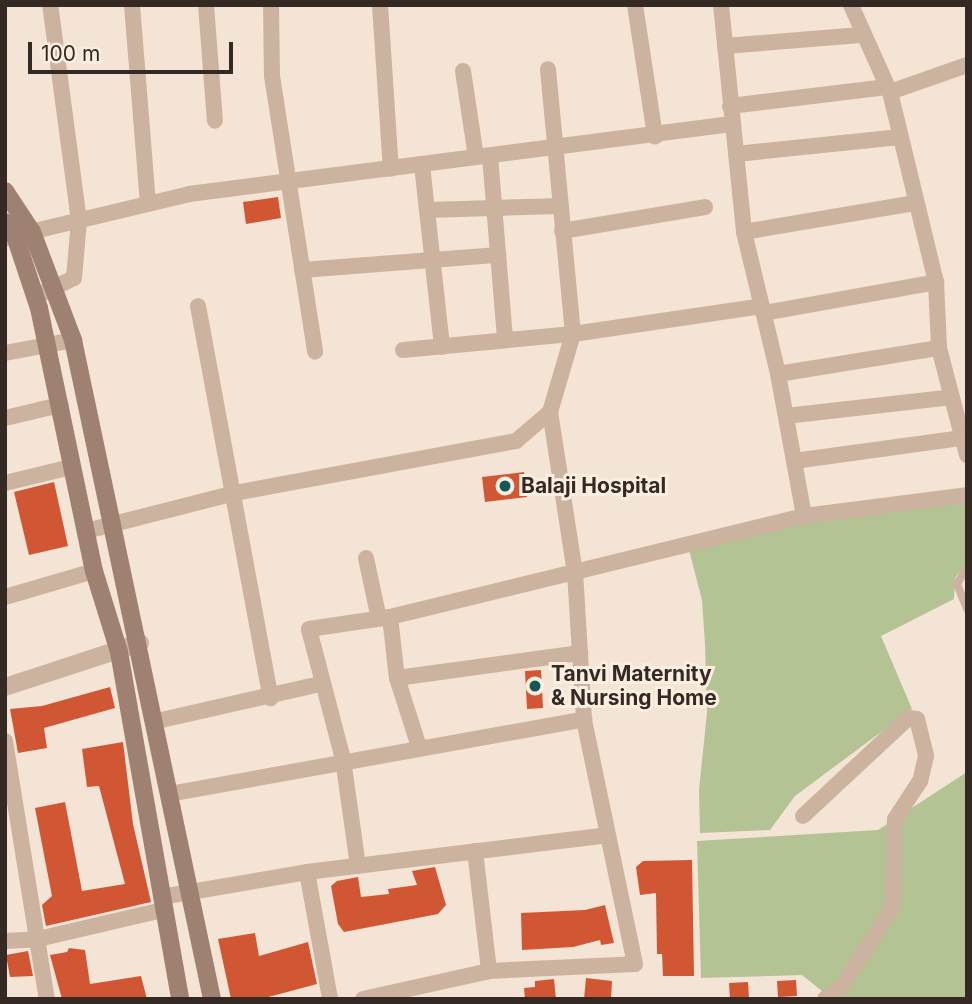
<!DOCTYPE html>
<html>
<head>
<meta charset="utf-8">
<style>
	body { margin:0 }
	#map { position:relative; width:972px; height:1004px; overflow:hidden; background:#f3e4d5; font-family:Inter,sans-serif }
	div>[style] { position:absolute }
	.green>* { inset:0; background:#b4c394 }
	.building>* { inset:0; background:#d15634 }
	.service>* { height:8px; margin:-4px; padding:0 4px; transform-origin:4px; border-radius:4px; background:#cbb3a0 }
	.minor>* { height:16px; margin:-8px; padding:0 8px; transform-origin:8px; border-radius:8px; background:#cbb3a0 }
	.tertiary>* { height:18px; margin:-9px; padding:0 9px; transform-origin:9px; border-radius:9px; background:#cbb3a0 }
	.secondary>* { height:18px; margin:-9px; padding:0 9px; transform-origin:9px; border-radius:9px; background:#9f8172 }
	.dots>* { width:19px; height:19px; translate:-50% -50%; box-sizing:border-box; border:4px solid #faeee1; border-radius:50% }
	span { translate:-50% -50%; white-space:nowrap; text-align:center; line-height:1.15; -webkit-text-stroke:6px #faeee1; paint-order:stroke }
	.poi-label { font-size:21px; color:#352924; font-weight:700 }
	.left { translate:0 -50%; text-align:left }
	.frame { position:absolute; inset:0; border:7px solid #352924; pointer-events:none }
	.scale { position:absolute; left:28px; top:42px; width:205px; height:32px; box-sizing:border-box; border:4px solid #352924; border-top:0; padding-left:9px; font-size:21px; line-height:24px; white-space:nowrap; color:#352924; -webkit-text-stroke:5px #faeee1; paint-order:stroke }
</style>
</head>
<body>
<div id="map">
	<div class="green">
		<i style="clip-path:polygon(967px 499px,967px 563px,955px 578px,954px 599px,881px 636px,912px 709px,795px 796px,770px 830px,700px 833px,699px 790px,707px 712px,705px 644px,702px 600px,689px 550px,805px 520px)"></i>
		<i style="clip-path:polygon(967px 772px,967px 999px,832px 999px,802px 975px,701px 978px,697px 841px,878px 830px)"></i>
	</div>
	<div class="building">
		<i style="clip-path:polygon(278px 197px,281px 218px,246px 224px,243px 202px)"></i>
		<i style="clip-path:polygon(524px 472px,527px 497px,485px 502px,482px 477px)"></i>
		<i style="clip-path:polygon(54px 482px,68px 546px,29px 555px,14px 492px)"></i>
		<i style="clip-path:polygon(541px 670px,543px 708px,527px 709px,525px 671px)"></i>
		<i style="clip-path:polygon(110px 687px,115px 708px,44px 728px,47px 748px,18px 753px,10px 709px,42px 706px)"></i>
		<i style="clip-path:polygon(123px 742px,133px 824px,151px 902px,46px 926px,42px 905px,52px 896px,35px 808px,65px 802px,82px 891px,125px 884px,99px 786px,87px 787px,82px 749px)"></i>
		<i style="clip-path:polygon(692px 860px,694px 976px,663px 976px,662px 954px,657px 954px,656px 893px,640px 895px,636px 867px,643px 861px)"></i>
		<i style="clip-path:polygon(435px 867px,446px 905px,438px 914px,344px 932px,338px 924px,331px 886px,337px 881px,358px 877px,361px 897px,389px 894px,388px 889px,417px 885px,412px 871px)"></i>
		<i style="clip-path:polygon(605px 905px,614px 943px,601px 945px,600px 940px,573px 947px,522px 950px,521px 913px,585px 910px)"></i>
		<i style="clip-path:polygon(255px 933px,259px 956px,308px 942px,317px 984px,261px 999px,231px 999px,218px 939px)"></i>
		<i style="clip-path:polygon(69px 948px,85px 950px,90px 984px,141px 976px,147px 999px,62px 999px,50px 955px,67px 952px)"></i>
		<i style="clip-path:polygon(28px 951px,33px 976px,10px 977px,6px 955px)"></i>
		<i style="clip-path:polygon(586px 978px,612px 981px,611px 999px,584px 999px)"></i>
		<i style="clip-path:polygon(554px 979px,556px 999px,525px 999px,524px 988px,535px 987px,535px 981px)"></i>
		<i style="clip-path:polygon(796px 980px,797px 996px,778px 997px,777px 981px)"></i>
		<i style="clip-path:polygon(748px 982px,749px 998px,730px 999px,729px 983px)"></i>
	</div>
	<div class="service">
		<i style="left:967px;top:568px;width:19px;rotate:122deg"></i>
		<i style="left:957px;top:584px;width:27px;rotate:68deg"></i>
	</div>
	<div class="minor">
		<i style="left:132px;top:5px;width:199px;rotate:85.4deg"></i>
		<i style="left:206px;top:5px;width:116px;rotate:85.6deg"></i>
		<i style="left:271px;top:5px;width:71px;rotate:89.2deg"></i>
		<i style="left:272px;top:76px;width:279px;rotate:81.1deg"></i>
		<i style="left:380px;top:5px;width:164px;rotate:86.2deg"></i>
		<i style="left:635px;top:5px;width:133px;rotate:81.3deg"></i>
		<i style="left:721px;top:5px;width:228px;rotate:84.2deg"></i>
		<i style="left:744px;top:232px;width:146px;rotate:76.5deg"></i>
		<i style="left:778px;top:374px;width:144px;rotate:79.6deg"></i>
		<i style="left:851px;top:5px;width:95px;rotate:65.9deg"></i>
		<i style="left:890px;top:92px;width:195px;rotate:76.4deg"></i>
		<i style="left:936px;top:282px;width:66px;rotate:87.4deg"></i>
		<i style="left:939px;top:348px;width:111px;rotate:75.3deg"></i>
		<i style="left:725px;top:46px;width:136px;rotate:-4.6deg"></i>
		<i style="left:463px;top:71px;width:87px;rotate:81.4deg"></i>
		<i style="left:890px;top:92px;width:82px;rotate:-19.3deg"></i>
		<i style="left:730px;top:106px;width:158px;rotate:-6.9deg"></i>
		<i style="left:736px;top:154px;width:165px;rotate:-5.9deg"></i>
		<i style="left:490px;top:156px;width:184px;rotate:85.3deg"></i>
		<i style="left:422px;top:165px;width:183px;rotate:83.7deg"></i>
		<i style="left:427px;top:210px;width:134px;rotate:-1.7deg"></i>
		<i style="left:562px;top:231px;width:145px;rotate:-9.5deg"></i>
		<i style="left:744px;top:232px;width:174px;rotate:-9.6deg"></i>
		<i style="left:5px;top:238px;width:189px;rotate:-13.4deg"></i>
		<i style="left:189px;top:194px;width:547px;rotate:-7.35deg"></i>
		<i style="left:302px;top:270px;width:197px;rotate:-4.4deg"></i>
		<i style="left:35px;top:297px;width:43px;rotate:-26deg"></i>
		<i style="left:74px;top:278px;width:57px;rotate:-85deg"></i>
		<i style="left:79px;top:221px;width:218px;rotate:-97.6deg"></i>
		<i style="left:198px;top:306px;width:399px;rotate:79.5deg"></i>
		<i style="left:764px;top:313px;width:175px;rotate:-10.2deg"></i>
		<i style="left:403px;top:350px;width:171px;rotate:-5.4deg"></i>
		<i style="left:573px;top:334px;width:266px;rotate:-95.4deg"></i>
		<i style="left:5px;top:353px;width:69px;rotate:-10.8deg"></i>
		<i style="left:778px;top:374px;width:163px;rotate:-9.2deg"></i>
		<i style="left:786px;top:416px;width:167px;rotate:-6.5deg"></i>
		<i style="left:5px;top:418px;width:57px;rotate:-13.3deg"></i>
		<i style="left:794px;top:461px;width:170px;rotate:-7.8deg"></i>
		<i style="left:5px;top:483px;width:68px;rotate:-13.6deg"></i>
		<i style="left:86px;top:531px;width:154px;rotate:-14.3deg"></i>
		<i style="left:235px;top:493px;width:286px;rotate:-10.5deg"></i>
		<i style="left:516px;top:441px;width:45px;rotate:-40.5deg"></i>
		<i style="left:550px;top:412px;width:81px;rotate:-73.6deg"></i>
		<i style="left:573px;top:334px;width:191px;rotate:-8.4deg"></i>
		<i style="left:366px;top:558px;width:62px;rotate:78deg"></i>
		<i style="left:5px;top:597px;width:93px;rotate:-16.3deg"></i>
		<i style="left:390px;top:617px;width:61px;rotate:83.5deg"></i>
		<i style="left:397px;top:678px;width:72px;rotate:72.3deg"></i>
		<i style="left:397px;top:678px;width:185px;rotate:-7.8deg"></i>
		<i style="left:157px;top:721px;width:167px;rotate:-12.8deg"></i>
		<i style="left:5px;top:741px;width:261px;rotate:80.8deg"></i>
		<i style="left:169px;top:794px;width:422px;rotate:-10.2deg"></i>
		<i style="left:803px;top:816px;width:144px;rotate:-43deg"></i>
		<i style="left:908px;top:718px;width:9px;rotate:6deg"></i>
		<i style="left:917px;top:719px;width:38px;rotate:76deg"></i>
		<i style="left:926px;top:756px;width:26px;rotate:103deg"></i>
		<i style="left:920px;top:781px;width:45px;rotate:123.3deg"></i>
		<i style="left:895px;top:819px;width:88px;rotate:91.3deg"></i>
		<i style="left:893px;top:907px;width:94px;rotate:122.8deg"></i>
		<i style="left:842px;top:986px;width:21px;rotate:143deg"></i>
		<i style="left:475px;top:851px;width:121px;rotate:83.3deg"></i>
		<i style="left:358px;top:866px;width:108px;rotate:-98deg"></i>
		<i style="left:343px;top:759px;width:134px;rotate:-104.7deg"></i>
		<i style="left:309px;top:629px;width:82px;rotate:-8.4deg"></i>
		<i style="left:390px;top:617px;width:426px;rotate:-13.7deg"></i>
		<i style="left:804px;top:516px;width:164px;rotate:-7.3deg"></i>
		<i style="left:307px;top:872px;width:129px;rotate:79.7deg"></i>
		<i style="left:161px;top:897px;width:148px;rotate:-9.7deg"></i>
		<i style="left:307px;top:872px;width:302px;rotate:-7deg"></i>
		<i style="left:5px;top:941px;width:33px;rotate:-3deg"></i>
		<i style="left:38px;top:939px;width:128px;rotate:-13.1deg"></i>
		<i style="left:363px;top:999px;width:129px;rotate:-12.5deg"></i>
		<i style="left:489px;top:971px;width:146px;rotate:-2.7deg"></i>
		<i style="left:635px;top:964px;width:250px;rotate:-101.8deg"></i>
		<i style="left:584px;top:719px;width:146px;rotate:-93.5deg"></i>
		<i style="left:575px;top:573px;width:163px;rotate:-98.8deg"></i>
	</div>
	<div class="tertiary">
		<i style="left:5px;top:687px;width:142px;rotate:-18.1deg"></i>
	</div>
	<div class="secondary">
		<i style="left:5px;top:191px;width:49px;rotate:56.6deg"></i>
		<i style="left:32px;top:232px;width:116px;rotate:69.2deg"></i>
		<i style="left:73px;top:340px;width:673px;rotate:78.09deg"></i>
		<i style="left:5px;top:222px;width:17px;rotate:54deg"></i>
		<i style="left:15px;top:236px;width:76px;rotate:71.6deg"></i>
		<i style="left:39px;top:308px;width:269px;rotate:78.2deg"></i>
		<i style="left:94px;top:571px;width:85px;rotate:72.8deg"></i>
		<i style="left:119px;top:652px;width:352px;rotate:80deg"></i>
	</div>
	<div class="dots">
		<i style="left:505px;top:486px;background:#165759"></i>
		<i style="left:535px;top:686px;background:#165759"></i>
	</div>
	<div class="poi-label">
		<span class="left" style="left:521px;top:486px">Balaji Hospital</span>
		<span class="left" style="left:551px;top:686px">Tanvi Maternity<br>&amp; Nursing Home</span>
	</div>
	<div class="frame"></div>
	<div class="scale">100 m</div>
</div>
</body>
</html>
